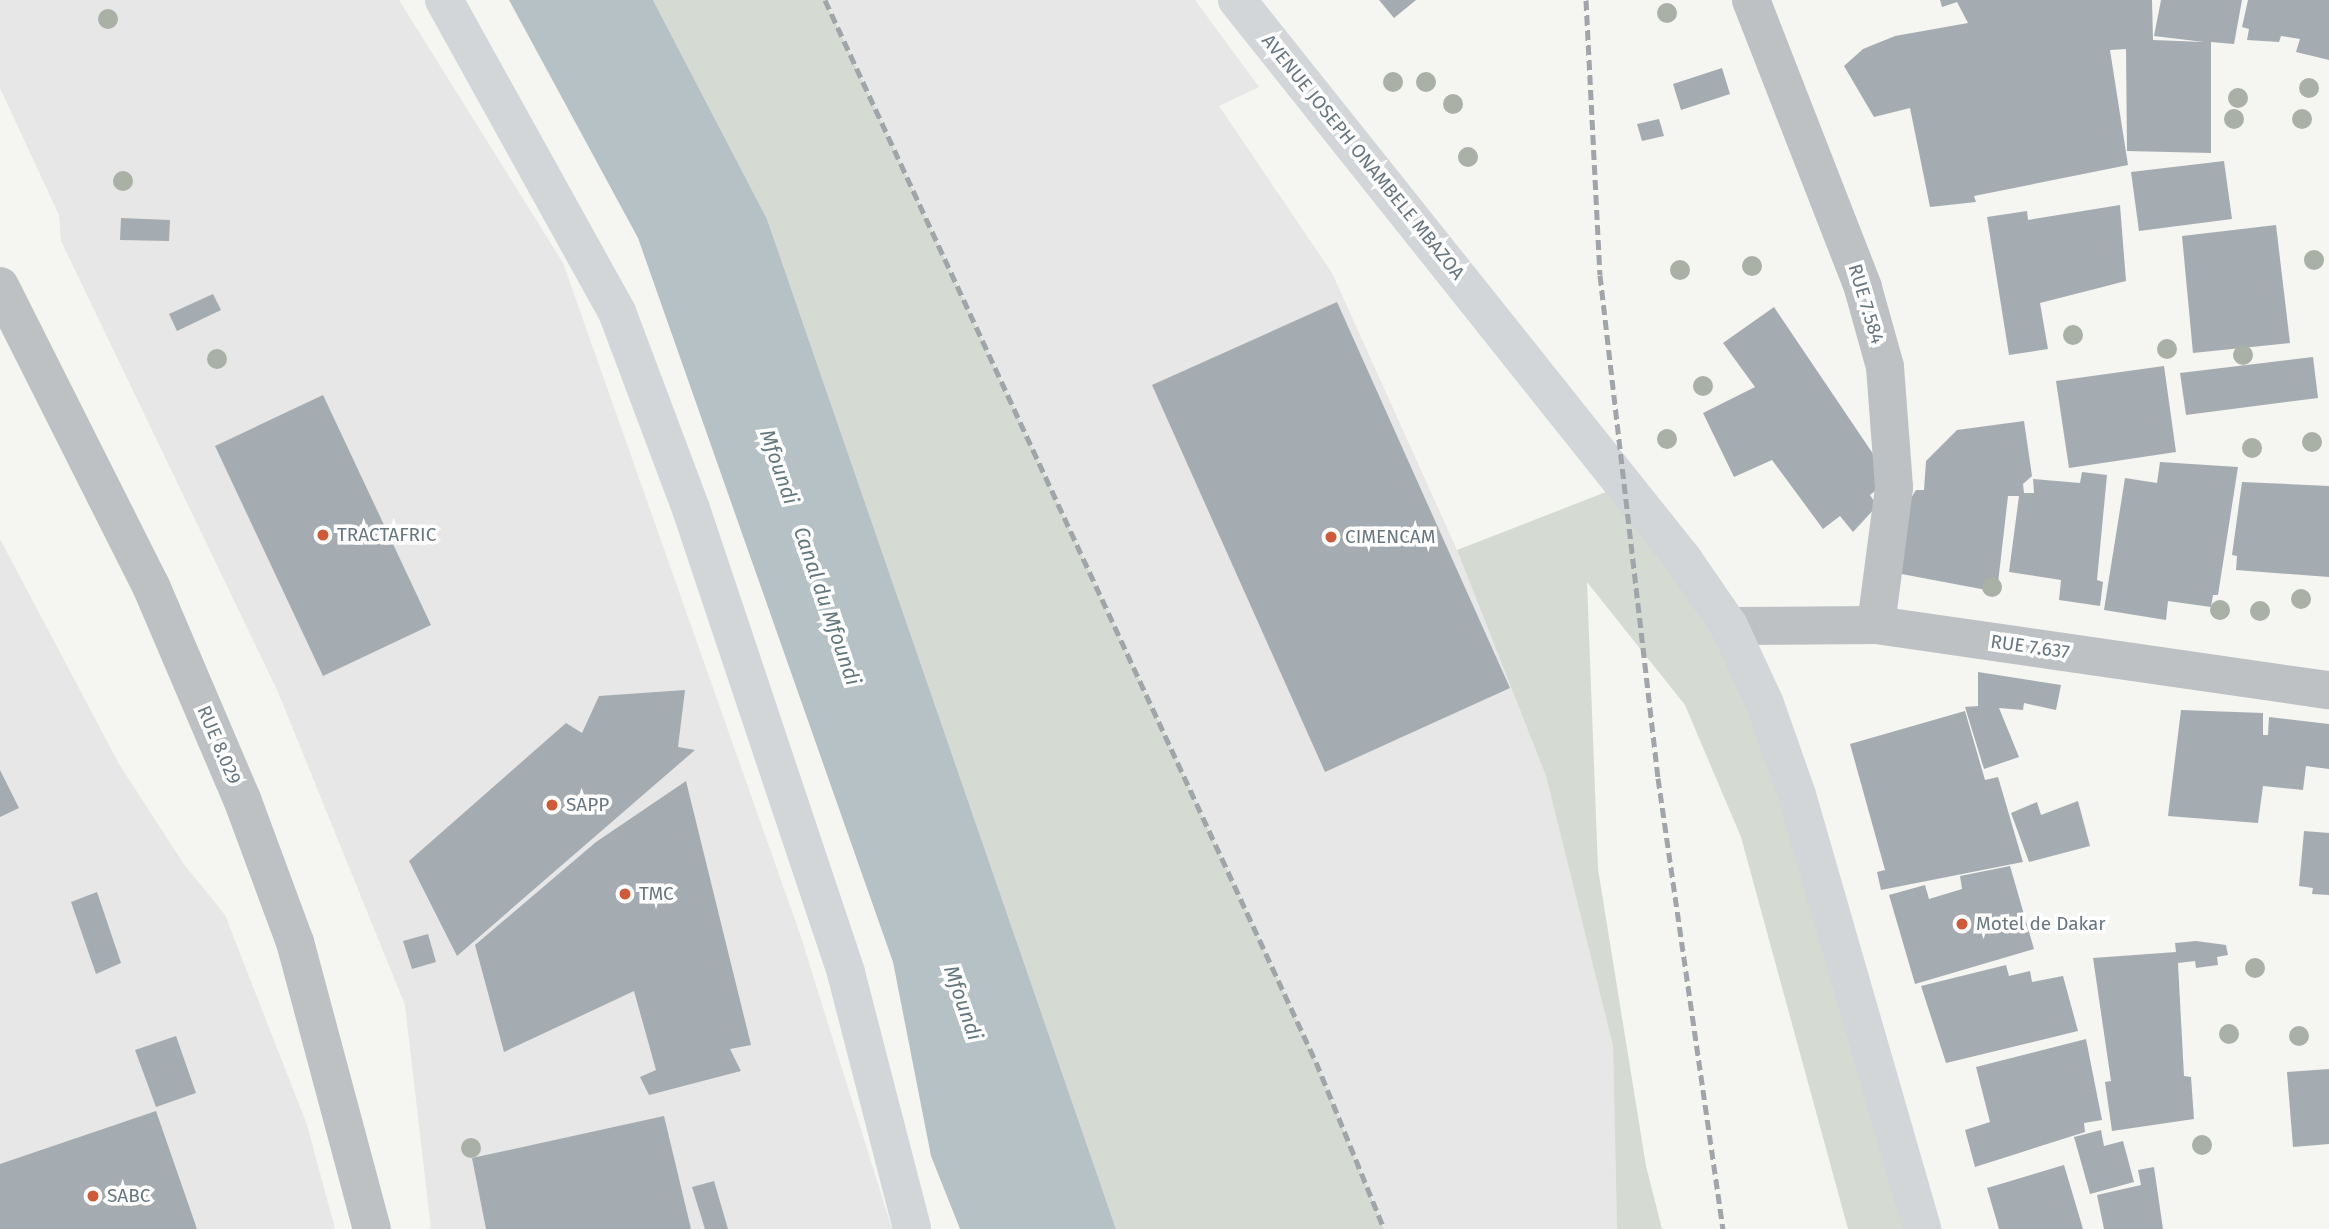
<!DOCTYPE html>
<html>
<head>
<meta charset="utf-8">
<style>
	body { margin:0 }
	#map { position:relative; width:2329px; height:1229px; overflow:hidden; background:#f5f5f2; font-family:"Fira Sans",sans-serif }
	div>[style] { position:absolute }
	.built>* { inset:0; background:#e6e7e6 }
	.green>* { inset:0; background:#d5dad2 }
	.water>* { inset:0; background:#b6c1c5 }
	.building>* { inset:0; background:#a5acb1 }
	.minor>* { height:38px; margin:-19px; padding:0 19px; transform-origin:19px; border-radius:19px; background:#bdc1c4 }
	.secondary>* { height:38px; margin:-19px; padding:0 19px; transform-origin:19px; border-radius:19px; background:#d2d6d9 }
	.primary>* { height:38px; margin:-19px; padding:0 19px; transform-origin:19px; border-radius:19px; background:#d2d6d9 }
	.rail>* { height:5px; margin-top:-2.5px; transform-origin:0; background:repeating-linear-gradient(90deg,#9fa5a9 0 10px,transparent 0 15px) }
	.trees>* { width:20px; height:20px; margin:-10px; border-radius:50%; background:#a9b0a5 }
	.dots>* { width:19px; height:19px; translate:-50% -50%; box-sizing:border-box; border:4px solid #fff; border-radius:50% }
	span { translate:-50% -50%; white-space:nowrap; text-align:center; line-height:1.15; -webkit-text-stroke:7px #fff; paint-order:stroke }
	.street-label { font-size:19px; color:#687680 }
	.poi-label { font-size:19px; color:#687680 }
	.left { translate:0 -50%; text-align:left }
	.water-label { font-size:21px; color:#63777d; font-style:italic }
</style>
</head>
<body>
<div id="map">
	<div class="built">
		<i style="clip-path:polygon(0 0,399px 0,563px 263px,801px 937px,892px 1229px,431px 1229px,405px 1005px,278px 692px,61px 241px,59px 215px,0 88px)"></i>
		<i style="clip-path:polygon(825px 0,1195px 0,1259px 87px,1219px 106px,1332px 273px,1457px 550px,1546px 776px,1613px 1046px,1617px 1229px,1384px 1229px,1316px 1062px)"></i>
		<i style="clip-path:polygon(0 539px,119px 764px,183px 863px,225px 915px,307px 1125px,335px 1229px,0 1229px)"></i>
	</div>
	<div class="green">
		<i style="clip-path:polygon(653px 0,825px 0,1316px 1062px,1384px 1229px,1116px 1229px,767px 219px)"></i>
		<i style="clip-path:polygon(1624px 485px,1729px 626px,1922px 1229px,1848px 1229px,1741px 837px,1685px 705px,1587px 582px,1598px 869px,1646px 1166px,1662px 1229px,1617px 1229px,1613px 1046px,1546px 776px,1457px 550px)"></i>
	</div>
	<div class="water">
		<i style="clip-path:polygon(509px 0,653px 0,767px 219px,1116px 1229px,960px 1229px,931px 1156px,893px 962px,638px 238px)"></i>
	</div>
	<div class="building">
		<i style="clip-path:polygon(1379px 0,1416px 0,1394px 18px)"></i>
		<i style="clip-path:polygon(1940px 0,2152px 0,2153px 40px,2204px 42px,2154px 36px,2161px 0,2242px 0,2234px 44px,2211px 42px,2211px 153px,2127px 151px,2126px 49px,2110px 50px,2128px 165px,1974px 196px,1976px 202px,1930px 207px,1910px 108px,1874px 117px,1844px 66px,1863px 49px,1895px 36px,1968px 23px,1957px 2px,1942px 7px)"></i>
		<i style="clip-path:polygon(2248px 0,2329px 0,2329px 60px,2296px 52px,2300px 39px,2281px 36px,2279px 42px,2247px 40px,2249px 29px,2242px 27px)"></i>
		<i style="clip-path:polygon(1722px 68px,1730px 94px,1681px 110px,1673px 84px)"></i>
		<i style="clip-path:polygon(1659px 119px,1664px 136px,1642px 141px,1637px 124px)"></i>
		<i style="clip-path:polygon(2224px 161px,2232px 219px,2139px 231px,2131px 172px)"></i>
		<i style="clip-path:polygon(2120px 205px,2126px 281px,2040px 303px,2048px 349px,2009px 355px,1987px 217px,2027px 211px,2028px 220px)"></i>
		<i style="clip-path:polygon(121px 218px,170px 220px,169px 241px,120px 240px)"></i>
		<i style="clip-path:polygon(2276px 225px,2290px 343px,2193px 353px,2182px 236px)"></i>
		<i style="clip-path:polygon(213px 294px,221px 310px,177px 331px,169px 314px)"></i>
		<i style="clip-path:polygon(1337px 302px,1510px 688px,1325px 772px,1152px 385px)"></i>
		<i style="clip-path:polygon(1774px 307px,1890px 479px,1870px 495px,1877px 506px,1853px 532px,1840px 516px,1823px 529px,1772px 460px,1734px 477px,1703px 413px,1755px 387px,1723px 343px)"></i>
		<i style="clip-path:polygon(2313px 357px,2318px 398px,2186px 415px,2180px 373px)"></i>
		<i style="clip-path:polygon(2164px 366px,2176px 452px,2069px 468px,2056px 381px)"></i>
		<i style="clip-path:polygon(323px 395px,431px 625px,323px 676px,215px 446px)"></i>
		<i style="clip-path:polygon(2024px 421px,2032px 476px,2023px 484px,2024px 493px,2034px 493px,2033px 479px,2080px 483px,2082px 472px,2107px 475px,2097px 580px,2103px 582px,2100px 606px,2059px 600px,2061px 580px,2009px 572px,2019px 496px,2008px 496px,1997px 592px,1891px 572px,1900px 516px,1916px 490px,1924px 490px,1926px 461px,1957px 430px)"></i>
		<i style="clip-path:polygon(2160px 462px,2238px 467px,2218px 595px,2213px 595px,2211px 607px,2168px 601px,2166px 620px,2104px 610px,2125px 478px,2157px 483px)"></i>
		<i style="clip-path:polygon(2242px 482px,2329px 486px,2329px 577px,2236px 570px,2237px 556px,2232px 555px)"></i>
		<i style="clip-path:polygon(1978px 672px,2061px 685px,2056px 710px,2024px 703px,2023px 710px,1999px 708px,2019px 757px,1984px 769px,1965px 707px,1978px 706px)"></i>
		<i style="clip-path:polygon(685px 690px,678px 747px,695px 750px,457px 956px,409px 861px,566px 723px,582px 733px,599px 696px)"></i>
		<i style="clip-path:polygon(2181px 710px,2263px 713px,2263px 735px,2268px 735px,2269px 717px,2329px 724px,2329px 769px,2306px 766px,2303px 790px,2263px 786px,2258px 823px,2168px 816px)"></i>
		<i style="clip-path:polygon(1965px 711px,1985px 780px,1998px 777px,2023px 862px,1881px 890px,1877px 872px,1885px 870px,1850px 744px)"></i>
		<i style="clip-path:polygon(0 770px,19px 808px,0 817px)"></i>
		<i style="clip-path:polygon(686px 781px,751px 1045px,730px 1049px,741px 1071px,649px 1095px,640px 1077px,656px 1070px,634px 991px,504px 1052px,475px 945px,596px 842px)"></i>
		<i style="clip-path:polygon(2078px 801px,2090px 846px,2029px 862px,2011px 813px,2037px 802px,2041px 815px)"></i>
		<i style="clip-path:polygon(2304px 831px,2329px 833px,2329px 895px,2312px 894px,2313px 888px,2299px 886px)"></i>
		<i style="clip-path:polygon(2010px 866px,2034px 949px,1915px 984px,1889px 895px,1925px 885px,1929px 899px,1962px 889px,1960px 876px)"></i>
		<i style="clip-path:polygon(97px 892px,121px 963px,96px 974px,71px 902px)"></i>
		<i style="clip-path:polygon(428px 934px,436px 962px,412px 969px,403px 941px)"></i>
		<i style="clip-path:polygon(2196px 941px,2226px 945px,2228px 955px,2217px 957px,2218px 965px,2196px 968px,2195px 961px,2178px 963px,2184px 1076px,2191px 1077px,2194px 1119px,2112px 1131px,2105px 1082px,2111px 1081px,2093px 958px,2176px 952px,2175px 943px)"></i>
		<i style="clip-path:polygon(2006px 965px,2009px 976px,2030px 971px,2032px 982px,2063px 976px,2078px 1031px,1946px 1063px,1921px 986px)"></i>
		<i style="clip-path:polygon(176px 1036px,196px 1093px,156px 1107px,135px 1050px)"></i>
		<i style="clip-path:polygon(2086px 1039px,2102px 1120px,2084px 1123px,2085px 1132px,1975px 1167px,1965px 1130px,1990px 1122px,1976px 1067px)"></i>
		<i style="clip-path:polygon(2329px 1069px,2329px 1144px,2293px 1147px,2287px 1072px)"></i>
		<i style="clip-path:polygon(156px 1111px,197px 1229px,0 1229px,0 1164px)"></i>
		<i style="clip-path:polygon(664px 1116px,691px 1229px,486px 1229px,472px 1158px)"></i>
		<i style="clip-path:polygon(2101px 1130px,2104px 1146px,2123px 1141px,2134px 1182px,2090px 1194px,2074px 1137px)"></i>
		<i style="clip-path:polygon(2064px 1165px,2083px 1229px,1999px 1229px,1987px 1188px)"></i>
		<i style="clip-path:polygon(2154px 1167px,2163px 1229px,2104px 1229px,2097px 1195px,2141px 1185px,2138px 1170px)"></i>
		<i style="clip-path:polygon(714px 1181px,728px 1229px,705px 1229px,692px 1187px)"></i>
	</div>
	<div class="minor">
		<i style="left:1751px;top:0;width:309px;rotate:68.7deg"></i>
		<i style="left:1863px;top:288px;width:82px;rotate:74.4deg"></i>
		<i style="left:1885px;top:367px;width:121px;rotate:85.7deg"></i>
		<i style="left:1894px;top:488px;width:138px;rotate:97.5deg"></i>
		<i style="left:0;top:286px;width:336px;rotate:63.3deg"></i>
		<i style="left:151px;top:586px;width:232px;rotate:66.9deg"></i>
		<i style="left:242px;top:799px;width:153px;rotate:69.7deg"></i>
		<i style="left:295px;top:942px;width:297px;rotate:75deg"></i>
		<i style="left:1729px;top:626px;width:147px;rotate:-0.4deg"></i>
		<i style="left:1876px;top:625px;width:458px;rotate:8.2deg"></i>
	</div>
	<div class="secondary">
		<i style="left:444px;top:0;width:357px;rotate:61deg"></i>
		<i style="left:617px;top:312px;width:210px;rotate:69.4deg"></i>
		<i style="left:691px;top:509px;width:489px;rotate:71.5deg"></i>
		<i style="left:846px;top:973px;width:264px;rotate:75.5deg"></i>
	</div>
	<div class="primary">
		<i style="left:1237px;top:0;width:715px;rotate:51.42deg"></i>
		<i style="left:1683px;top:559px;width:81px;rotate:55.5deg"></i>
		<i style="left:1729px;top:626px;width:86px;rotate:65.2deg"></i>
		<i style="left:1765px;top:704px;width:96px;rotate:70.6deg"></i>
		<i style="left:1797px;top:795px;width:452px;rotate:73.9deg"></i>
	</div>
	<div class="rail">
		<i style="left:825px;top:0;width:1170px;rotate:65.19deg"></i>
		<i style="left:1316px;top:1062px;width:180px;rotate:67.8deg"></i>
		<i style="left:1586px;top:0;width:275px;rotate:87.1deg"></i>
		<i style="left:1600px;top:275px;width:506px;rotate:83.42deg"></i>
		<i style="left:1658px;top:778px;width:456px;rotate:81.8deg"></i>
	</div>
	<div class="trees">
		<i style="left:1667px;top:13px"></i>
		<i style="left:108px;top:19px"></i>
		<i style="left:1393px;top:82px"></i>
		<i style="left:1426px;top:82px"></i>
		<i style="left:2309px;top:88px"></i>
		<i style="left:2238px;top:98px"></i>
		<i style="left:1453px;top:104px"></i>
		<i style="left:2234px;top:119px"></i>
		<i style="left:2302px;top:119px"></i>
		<i style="left:1468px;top:157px"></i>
		<i style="left:123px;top:181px"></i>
		<i style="left:2314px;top:260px"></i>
		<i style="left:1752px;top:266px"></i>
		<i style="left:1680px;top:270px"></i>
		<i style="left:2073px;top:335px"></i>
		<i style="left:2167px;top:349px"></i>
		<i style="left:2243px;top:355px"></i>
		<i style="left:217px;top:359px"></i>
		<i style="left:1703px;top:386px"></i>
		<i style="left:1667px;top:439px"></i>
		<i style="left:2312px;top:442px"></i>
		<i style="left:2252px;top:448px"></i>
		<i style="left:1992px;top:587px"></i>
		<i style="left:2301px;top:599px"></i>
		<i style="left:2220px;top:610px"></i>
		<i style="left:2260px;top:611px"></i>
		<i style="left:2255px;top:968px"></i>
		<i style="left:2229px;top:1034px"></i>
		<i style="left:2299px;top:1036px"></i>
		<i style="left:2202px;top:1145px"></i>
		<i style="left:471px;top:1148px"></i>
	</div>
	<div class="dots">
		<i style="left:323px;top:535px;background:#d05938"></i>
		<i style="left:1331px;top:537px;background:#d05938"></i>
		<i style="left:552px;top:805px;background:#d05938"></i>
		<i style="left:625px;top:894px;background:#d05938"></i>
		<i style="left:1962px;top:924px;background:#d05938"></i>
		<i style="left:93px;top:1196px;background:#d05938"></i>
	</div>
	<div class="street-label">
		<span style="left:1363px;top:157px;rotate:51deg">AVENUE JOSEPH ONAMBELE MBAZOA</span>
		<span style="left:1866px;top:304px;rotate:73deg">RUE 7.584</span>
		<span style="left:2030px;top:647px;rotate:8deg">RUE 7.637</span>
		<span style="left:219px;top:745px;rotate:67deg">RUE 8.029</span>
	</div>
	<div class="poi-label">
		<span class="left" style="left:337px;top:535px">TRACTAFRIC</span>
		<span class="left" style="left:1345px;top:537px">CIMENCAM</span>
		<span class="left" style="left:566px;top:805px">SAPP</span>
		<span class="left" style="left:639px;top:894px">TMC</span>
		<span class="left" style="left:1976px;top:924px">Motel de Dakar</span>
		<span class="left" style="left:107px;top:1196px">SABC</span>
	</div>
	<div class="water-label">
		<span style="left:779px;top:467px;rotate:71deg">Mfoundi</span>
		<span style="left:827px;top:606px;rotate:71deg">Canal du Mfoundi</span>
		<span style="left:963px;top:1003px;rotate:71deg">Mfoundi</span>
	</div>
</div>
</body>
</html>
